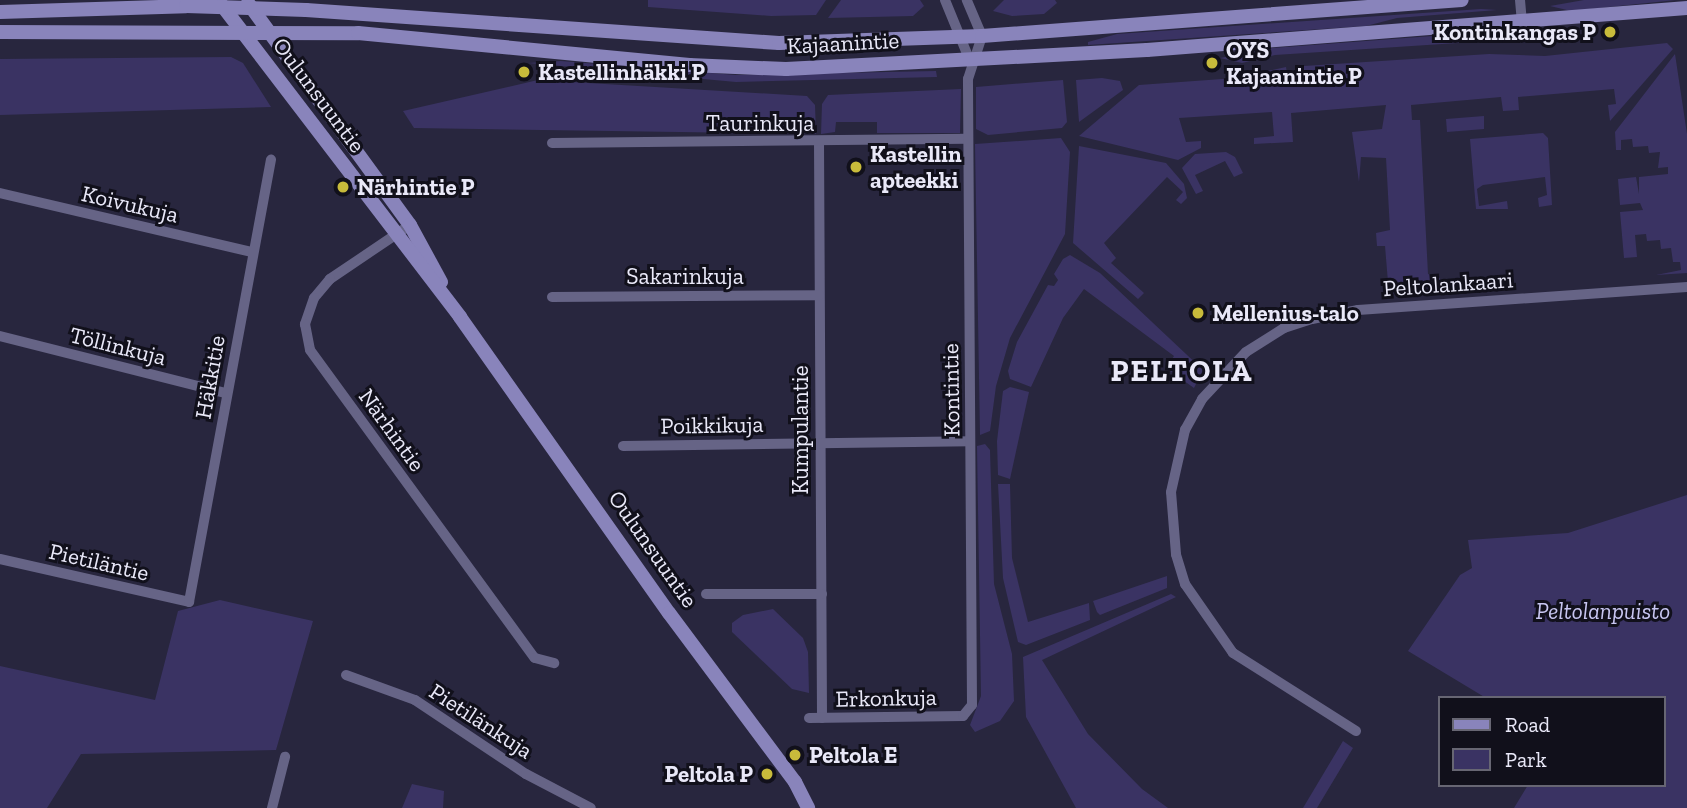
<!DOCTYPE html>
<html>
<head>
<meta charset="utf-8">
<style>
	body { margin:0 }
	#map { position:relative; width:1687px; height:808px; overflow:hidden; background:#28263e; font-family:"Zilla Slab",serif }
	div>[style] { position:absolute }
	.green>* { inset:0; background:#3a3363 }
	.street>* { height:10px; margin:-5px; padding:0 5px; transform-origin:5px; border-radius:5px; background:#666486 }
	.secondary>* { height:14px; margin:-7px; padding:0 7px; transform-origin:7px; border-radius:7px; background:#8984bb }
	.dots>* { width:19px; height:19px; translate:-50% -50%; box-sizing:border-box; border:4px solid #11101b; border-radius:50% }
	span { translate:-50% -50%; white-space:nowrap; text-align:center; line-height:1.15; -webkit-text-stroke:6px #11101b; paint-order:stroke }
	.poi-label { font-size:23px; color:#e9e8f8; font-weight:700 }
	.right { translate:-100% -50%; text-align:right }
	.left { translate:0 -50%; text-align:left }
	.street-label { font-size:23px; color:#e9e8f8 }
	.park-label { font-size:23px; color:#c8c6f1; font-style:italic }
	.district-label { font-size:30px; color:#e9e8f8; font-weight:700; letter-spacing:2px }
	.legend { position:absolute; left:1438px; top:696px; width:228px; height:91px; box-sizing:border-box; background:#11101b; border:2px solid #676673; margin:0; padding:9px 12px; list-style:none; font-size:21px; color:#e9e8f8 }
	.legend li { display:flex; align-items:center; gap:14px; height:35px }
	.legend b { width:35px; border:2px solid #676673 }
</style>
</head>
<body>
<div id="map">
	<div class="green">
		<i style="clip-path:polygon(648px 0,826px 0,816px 15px,771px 16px,648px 7px)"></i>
		<i style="clip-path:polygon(841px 0,920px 0,924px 6px,913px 16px,828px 18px)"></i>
		<i style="clip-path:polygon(1004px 0,1055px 0,1057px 3px,1044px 14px,1012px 16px,993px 11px)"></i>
		<i style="clip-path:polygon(1584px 0,1676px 0,1571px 11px,1550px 6px)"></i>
		<i style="clip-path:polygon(1481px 9px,1497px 10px,1397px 18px,1366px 26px,1088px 45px,1088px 42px,1117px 34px)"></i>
		<i style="clip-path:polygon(1486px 32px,1546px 35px,1533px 43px,1488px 41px,1275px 55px,1242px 63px,1220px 58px,1272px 48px)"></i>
		<i style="clip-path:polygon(1667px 43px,1673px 49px,1610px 121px,1608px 105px,1616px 104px,1614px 89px,1518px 97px,1519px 110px,1503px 111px,1501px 97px,1411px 105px,1412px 120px,1420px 120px,1428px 274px,1440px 278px,1441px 291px,1389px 294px,1385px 246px,1377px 246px,1376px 233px,1390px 230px,1386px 158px,1361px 157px,1359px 182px,1352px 132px,1382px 129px,1386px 105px,1291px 113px,1293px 142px,1254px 144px,1254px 138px,1274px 136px,1272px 112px,1179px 118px,1186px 142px,1201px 141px,1201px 148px,1178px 160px,1079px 136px,1139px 85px,1236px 78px,1286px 67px,1287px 73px,1304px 71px,1304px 66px,1489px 54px,1545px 56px)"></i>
		<i style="clip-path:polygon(1675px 54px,1687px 134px,1687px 273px,1656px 275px,1681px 270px,1680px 262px,1673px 262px,1671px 248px,1661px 249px,1660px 240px,1647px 241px,1646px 234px,1635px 235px,1637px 257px,1624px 258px,1620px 212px,1643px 210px,1640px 203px,1620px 205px,1618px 179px,1636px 177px,1639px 194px,1639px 177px,1668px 174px,1668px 167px,1658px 168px,1660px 152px,1649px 153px,1648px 146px,1633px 147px,1632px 139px,1621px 140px,1621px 150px,1616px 150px,1615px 132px)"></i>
		<i style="clip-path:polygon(231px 57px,243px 63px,271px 107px,0 115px,0 59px)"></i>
		<i style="clip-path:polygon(561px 61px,736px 75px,936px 71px,937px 77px,736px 82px,528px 63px)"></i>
		<i style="clip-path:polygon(1102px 78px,1120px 81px,1123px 90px,1079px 122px,1076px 80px)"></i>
		<i style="clip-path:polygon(538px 80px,807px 96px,815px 105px,816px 134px,414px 128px,403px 111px)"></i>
		<i style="clip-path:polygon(1063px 80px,1067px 122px,1062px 128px,988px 135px,976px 129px,976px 87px)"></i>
		<i style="clip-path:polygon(961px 89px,960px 133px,877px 133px,877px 122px,836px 122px,835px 132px,821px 134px,822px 104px,828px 95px)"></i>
		<i style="clip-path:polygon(1484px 116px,1484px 129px,1447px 132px,1446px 119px)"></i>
		<i style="clip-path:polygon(1543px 133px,1548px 138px,1552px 205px,1539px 207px,1538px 198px,1547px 195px,1545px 177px,1483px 185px,1477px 189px,1479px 206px,1507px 201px,1508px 209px,1476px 209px,1470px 139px)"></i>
		<i style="clip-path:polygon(1061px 138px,1070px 152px,1065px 234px,1010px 338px,996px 386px,990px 431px,980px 435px,975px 144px)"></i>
		<i style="clip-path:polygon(1079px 146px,1166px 163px,1184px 184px,1187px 198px,1181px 204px,1176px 200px,1183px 192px,1167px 177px,1104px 243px,1116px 258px,1111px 263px,1144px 293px,1138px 299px,1073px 243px)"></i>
		<i style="clip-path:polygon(1226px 152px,1235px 157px,1243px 173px,1234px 177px,1225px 161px,1195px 175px,1203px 191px,1196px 194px,1182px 168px,1195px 154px)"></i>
		<i style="clip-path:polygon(1070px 255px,1100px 273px,1203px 370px,1194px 388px,1166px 368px,1174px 356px,1084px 289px,1063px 318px,1031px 387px,1010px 379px,1008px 371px,1017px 342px,1048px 285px,1054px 286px,1058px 280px,1054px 274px,1063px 259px)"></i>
		<i style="clip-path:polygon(1010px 387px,1029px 392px,1010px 479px,998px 475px,997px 441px,1003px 391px)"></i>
		<i style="clip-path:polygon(985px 444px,990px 450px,994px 584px,1012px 654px,1014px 701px,1000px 721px,975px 732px,970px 725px,981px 696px,977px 446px)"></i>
		<i style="clip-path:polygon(998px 484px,1010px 484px,1012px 558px,1028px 622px,1089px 603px,1090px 620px,1026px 645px,1018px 642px,1003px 578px)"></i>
		<i style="clip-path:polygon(1687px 495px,1687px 808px,1514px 808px,1528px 785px,1664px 785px,1664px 698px,1486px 698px,1408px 651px,1460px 575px,1472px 568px,1468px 540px,1568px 533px)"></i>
		<i style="clip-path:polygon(1167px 576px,1167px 588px,1100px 615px,1097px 612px,1093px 601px)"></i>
		<i style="clip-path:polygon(1171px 594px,1176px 597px,1042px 660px,1088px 734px,1142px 789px,1168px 808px,1076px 808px,1026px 717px,1023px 657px)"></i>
		<i style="clip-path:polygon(220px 600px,313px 621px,276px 750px,81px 754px,47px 808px,0 808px,0 666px,155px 700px,178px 611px)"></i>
		<i style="clip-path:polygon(773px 609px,803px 638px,808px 652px,809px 693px,792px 689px,732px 632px,732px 623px,743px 615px)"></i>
		<i style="clip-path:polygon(1343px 741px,1353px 748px,1317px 808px,1303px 808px)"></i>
		<i style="clip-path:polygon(412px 784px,444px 791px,443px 808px,402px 808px)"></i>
	</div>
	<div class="street">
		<i style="left:945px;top:0;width:66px;rotate:67.7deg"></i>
		<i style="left:1520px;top:0;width:21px;rotate:85deg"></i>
		<i style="left:819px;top:142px;width:576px;rotate:89.7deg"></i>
		<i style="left:552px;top:143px;width:415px;rotate:-0.6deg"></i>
		<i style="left:0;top:193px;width:258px;rotate:13.2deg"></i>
		<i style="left:410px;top:225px;width:97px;rotate:146deg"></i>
		<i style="left:330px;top:279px;width:25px;rotate:130deg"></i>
		<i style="left:314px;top:298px;width:28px;rotate:109deg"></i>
		<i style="left:305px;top:324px;width:26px;rotate:79deg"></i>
		<i style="left:310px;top:350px;width:381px;rotate:53.9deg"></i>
		<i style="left:535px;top:658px;width:20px;rotate:15deg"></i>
		<i style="left:552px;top:297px;width:267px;rotate:-0.4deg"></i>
		<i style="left:0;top:336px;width:233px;rotate:14.2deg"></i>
		<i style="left:623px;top:446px;width:347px;rotate:-0.8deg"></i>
		<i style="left:0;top:559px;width:194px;rotate:12.8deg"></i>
		<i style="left:189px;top:602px;width:450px;rotate:-79.5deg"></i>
		<i style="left:706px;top:594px;width:116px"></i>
		<i style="left:346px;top:675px;width:73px;rotate:19.9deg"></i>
		<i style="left:415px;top:700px;width:133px;rotate:33.7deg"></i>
		<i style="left:526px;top:774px;width:73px;rotate:27.6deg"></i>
		<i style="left:809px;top:718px;width:154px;rotate:-0.7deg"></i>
		<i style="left:963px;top:716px;width:14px;rotate:-51deg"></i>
		<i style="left:972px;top:705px;width:626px;rotate:-90.37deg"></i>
		<i style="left:968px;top:79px;width:45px;rotate:-72deg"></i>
		<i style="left:982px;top:36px;width:39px;rotate:-113deg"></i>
		<i style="left:1356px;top:731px;width:146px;rotate:-147.6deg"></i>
		<i style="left:1233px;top:653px;width:84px;rotate:-124.8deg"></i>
		<i style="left:1185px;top:584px;width:31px;rotate:-107deg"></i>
		<i style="left:1176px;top:554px;width:62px;rotate:-94.6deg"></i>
		<i style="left:1171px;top:492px;width:64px;rotate:-77.3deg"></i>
		<i style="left:1185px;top:430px;width:35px;rotate:-61deg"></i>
		<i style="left:1202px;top:399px;width:64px;rotate:-46.9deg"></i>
		<i style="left:1246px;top:352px;width:45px;rotate:-32.3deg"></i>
		<i style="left:1284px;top:328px;width:29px;rotate:-18deg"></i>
		<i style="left:1312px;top:319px;width:47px;rotate:-11.1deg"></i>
		<i style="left:1358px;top:310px;width:330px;rotate:-4deg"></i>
		<i style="left:272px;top:808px;width:53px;rotate:-75.7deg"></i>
	</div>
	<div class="secondary">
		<i style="left:248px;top:3px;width:275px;rotate:53.9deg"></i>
		<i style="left:410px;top:225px;width:65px;rotate:61.5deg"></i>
		<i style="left:221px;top:4px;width:394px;rotate:52.6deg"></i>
		<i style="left:460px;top:317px;width:362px;rotate:54.8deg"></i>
		<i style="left:669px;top:613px;width:211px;rotate:53.3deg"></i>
		<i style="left:795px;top:782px;width:29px;rotate:63deg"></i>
		<i style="left:0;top:12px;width:186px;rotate:-1.8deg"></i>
		<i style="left:186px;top:6px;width:120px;rotate:1.9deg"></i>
		<i style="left:306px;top:10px;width:474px;rotate:4deg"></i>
		<i style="left:779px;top:43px;width:203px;rotate:-2deg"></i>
		<i style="left:982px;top:36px;width:481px;rotate:-4.3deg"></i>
		<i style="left:0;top:32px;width:358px;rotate:0.2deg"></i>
		<i style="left:358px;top:33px;width:333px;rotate:5.5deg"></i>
		<i style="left:689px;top:65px;width:97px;rotate:2.4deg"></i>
		<i style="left:786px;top:69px;width:361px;rotate:-3deg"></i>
		<i style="left:1147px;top:50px;width:542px;rotate:-4.45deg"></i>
	</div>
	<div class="dots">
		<i style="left:1610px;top:32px;background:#c8bb3b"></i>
		<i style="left:1212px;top:63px;background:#c8bb3b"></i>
		<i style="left:524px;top:72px;background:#c8bb3b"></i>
		<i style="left:856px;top:167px;background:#c8bb3b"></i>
		<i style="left:343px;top:187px;background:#c8bb3b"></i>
		<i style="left:1198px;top:313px;background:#c8bb3b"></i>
		<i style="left:795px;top:755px;background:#c8bb3b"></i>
		<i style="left:767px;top:774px;background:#c8bb3b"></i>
	</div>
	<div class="poi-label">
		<span class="right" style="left:1596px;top:32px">Kontinkangas P</span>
		<span class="left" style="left:1226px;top:63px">OYS<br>Kajaanintie P</span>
		<span class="left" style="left:538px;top:72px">Kastellinhäkki P</span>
		<span class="left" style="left:870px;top:167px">Kastellin<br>apteekki</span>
		<span class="left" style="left:357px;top:187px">Närhintie P</span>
		<span class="left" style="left:1212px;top:313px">Mellenius-talo</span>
		<span class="left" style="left:809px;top:755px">Peltola E</span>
		<span class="right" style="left:753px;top:774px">Peltola P</span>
	</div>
	<div class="street-label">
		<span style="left:843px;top:43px;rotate:-3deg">Kajaanintie</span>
		<span style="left:319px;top:95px;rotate:53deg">Oulunsuuntie</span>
		<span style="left:760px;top:123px">Taurinkuja</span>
		<span style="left:130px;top:204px;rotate:13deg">Koivukuja</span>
		<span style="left:685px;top:276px">Sakarinkuja</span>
		<span style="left:1448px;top:284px;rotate:-4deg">Peltolankaari</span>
		<span style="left:118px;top:346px;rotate:14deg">Töllinkuja</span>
		<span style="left:210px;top:377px;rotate:-80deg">Häkkitie</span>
		<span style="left:951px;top:390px;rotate:-91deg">Kontintie</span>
		<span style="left:712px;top:425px;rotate:-1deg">Poikkikuja</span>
		<span style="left:392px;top:430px;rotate:54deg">Närhintie</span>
		<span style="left:800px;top:430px;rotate:-90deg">Kumpulantie</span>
		<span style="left:653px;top:549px;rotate:55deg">Oulunsuuntie</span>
		<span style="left:99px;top:562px;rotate:13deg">Pietiläntie</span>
		<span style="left:886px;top:698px;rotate:-1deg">Erkonkuja</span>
		<span style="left:481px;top:721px;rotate:33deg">Pietilänkuja</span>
	</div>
	<div class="park-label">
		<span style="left:1603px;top:611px">Peltolanpuisto</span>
	</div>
	<div class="district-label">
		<span style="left:1182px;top:371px">PELTOLA</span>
	</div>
	<ul class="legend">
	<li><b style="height:9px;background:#8984bb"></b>Road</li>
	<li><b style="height:19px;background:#3a3363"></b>Park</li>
	</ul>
</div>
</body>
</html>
